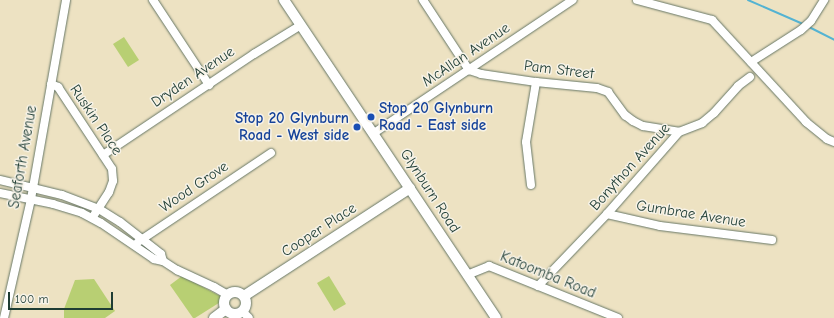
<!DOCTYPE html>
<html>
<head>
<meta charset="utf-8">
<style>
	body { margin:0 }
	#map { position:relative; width:834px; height:318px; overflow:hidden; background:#ede2c2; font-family:"Comic Neue",sans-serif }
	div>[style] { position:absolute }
	.green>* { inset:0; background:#b8cf73 }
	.stream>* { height:2px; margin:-1px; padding:0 1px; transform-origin:1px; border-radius:1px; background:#54b3d2 }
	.roads { filter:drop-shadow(0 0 1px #677766) drop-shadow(0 0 1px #677766) }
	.minor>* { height:8px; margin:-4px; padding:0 4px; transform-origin:4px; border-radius:4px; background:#fff }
	.tertiary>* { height:10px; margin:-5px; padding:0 5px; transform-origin:5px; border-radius:5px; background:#fff }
	.tertiary>.ring { margin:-5px; padding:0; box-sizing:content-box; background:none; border:10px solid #fff; border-radius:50% }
	.dots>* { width:11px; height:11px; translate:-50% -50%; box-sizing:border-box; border:2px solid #f7f3e8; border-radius:50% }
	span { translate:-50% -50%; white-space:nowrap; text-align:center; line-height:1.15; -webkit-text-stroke:3px #f7f3e8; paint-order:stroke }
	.street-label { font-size:15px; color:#1f3d34 }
	.transit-label { font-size:15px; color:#164399; font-weight:700 }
	.left { translate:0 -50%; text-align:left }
	.right { translate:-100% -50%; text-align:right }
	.scale { position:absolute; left:8px; top:292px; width:105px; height:18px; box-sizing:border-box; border:2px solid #1f3d34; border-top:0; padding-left:5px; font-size:12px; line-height:14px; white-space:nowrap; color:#1f3d34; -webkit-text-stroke:3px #f7f3e8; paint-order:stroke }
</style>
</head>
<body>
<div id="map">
	<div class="green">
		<i style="clip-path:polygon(124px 37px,139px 60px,128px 67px,113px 44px)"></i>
		<i style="clip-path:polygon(182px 276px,220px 296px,222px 301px,195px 318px,193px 318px,170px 285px)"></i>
		<i style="clip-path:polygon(329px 276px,346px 304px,334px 311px,317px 283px)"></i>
		<i style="clip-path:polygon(94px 279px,115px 311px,105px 318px,64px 318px,64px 309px,75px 280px)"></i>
	</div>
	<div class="stream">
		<i style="left:748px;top:0;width:60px;rotate:23.6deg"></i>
		<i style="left:809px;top:27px;width:28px;rotate:27deg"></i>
	</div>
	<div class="roads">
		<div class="minor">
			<i style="left:153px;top:0;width:102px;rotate:56.6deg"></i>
			<i style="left:423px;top:0;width:84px;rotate:56.7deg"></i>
			<i style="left:469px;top:70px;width:13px;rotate:18deg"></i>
			<i style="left:481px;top:74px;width:56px;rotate:8.3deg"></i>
			<i style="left:536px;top:82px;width:61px;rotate:5.6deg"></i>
			<i style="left:597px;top:88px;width:12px;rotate:20deg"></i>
			<i style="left:608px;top:92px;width:29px;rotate:54deg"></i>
			<i style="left:625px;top:115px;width:10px;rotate:37deg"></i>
			<i style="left:633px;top:121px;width:11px;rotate:27deg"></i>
			<i style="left:643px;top:126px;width:36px;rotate:9deg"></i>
			<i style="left:637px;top:0;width:78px;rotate:14.9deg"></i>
			<i style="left:712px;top:20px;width:139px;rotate:47.3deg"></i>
			<i style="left:806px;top:122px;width:27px;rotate:39deg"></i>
			<i style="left:827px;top:139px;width:8px;rotate:23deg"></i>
			<i style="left:751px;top:62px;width:59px;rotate:-32.6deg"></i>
			<i style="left:801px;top:30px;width:13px;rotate:-42deg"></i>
			<i style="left:811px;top:21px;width:25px;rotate:-58deg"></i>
			<i style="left:51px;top:84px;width:8px;rotate:23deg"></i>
			<i style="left:58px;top:87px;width:98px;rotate:56.6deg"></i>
			<i style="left:112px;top:169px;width:12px;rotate:85deg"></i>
			<i style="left:113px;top:181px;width:12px;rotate:110deg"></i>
			<i style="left:109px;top:192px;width:31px;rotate:123deg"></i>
			<i style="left:374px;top:133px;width:239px;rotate:-33.8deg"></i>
			<i style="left:103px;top:155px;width:182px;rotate:-33.8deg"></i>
			<i style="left:254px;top:54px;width:55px;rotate:-31.7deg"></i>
			<i style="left:0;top:180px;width:64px;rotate:13.6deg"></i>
			<i style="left:62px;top:195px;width:40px;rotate:21deg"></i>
			<i style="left:99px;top:209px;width:25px;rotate:32deg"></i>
			<i style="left:120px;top:222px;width:52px;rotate:38deg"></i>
			<i style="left:161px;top:254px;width:7px;rotate:74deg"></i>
			<i style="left:531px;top:185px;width:43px;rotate:-96.6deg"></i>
			<i style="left:526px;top:142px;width:61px;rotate:-80.5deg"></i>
			<i style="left:0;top:193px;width:54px;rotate:11.7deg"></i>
			<i style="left:53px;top:204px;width:30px;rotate:17deg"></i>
			<i style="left:82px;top:213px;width:21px;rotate:28deg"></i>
			<i style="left:101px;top:223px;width:64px;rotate:34.2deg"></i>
			<i style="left:154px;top:259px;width:9px;rotate:13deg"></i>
			<i style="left:163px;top:261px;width:17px;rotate:33deg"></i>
			<i style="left:177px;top:270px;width:41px;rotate:24.7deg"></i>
			<i style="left:214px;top:287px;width:16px;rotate:30deg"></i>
			<i style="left:607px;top:214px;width:54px;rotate:12.8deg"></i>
			<i style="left:660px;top:226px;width:113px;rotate:7.1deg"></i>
			<i style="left:138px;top:242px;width:160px;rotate:-33.8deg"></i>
			<i style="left:467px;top:275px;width:24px;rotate:-22deg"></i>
			<i style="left:489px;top:266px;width:139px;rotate:22deg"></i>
			<i style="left:538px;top:286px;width:100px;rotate:-46.2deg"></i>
			<i style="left:607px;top:214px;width:109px;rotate:-48.7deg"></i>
			<i style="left:679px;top:132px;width:25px;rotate:-21deg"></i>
			<i style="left:702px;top:123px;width:16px;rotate:-40deg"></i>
			<i style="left:714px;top:113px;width:36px;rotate:-48deg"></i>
			<i style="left:738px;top:86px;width:15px;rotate:-37deg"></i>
			<i style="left:243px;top:312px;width:8px;rotate:45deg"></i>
			<i style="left:4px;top:318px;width:122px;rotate:-77.2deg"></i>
			<i style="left:31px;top:199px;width:202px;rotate:-80deg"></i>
		</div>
		<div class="tertiary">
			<i style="left:284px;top:0;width:382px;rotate:56.3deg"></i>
			<i class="ring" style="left:224px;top:292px;width:12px;height:12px"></i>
			<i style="left:244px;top:296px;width:198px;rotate:-33deg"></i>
			<i style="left:214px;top:318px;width:15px;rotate:-37deg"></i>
		</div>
	</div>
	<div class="dots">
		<i style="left:371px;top:117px;background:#1a4fb4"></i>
		<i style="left:357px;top:127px;background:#1a4fb4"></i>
	</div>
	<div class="street-label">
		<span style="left:466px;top:55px;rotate:-34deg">McAllan Avenue</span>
		<span style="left:559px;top:70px;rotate:7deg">Pam Street</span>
		<span style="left:193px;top:77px;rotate:-34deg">Dryden Avenue</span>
		<span style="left:96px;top:120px;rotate:56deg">Ruskin Place</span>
		<span style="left:23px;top:157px;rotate:-80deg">Seaforth Avenue</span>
		<span style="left:630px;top:167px;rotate:-48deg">Bonython Avenue</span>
		<span style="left:194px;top:187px;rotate:-34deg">Wood Grove</span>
		<span style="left:430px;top:191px;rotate:57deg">Glynburn Road</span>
		<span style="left:691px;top:214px;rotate:9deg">Gumbrae Avenue</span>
		<span style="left:319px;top:230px;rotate:-33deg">Cooper Place</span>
		<span style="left:548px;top:275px;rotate:22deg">Katoomba Road</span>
	</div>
	<div class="transit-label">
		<span class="left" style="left:379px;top:117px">Stop 20 Glynburn<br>Road - East side</span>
		<span class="right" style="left:349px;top:127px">Stop 20 Glynburn<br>Road - West side</span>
	</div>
	<div class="scale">100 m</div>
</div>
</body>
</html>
